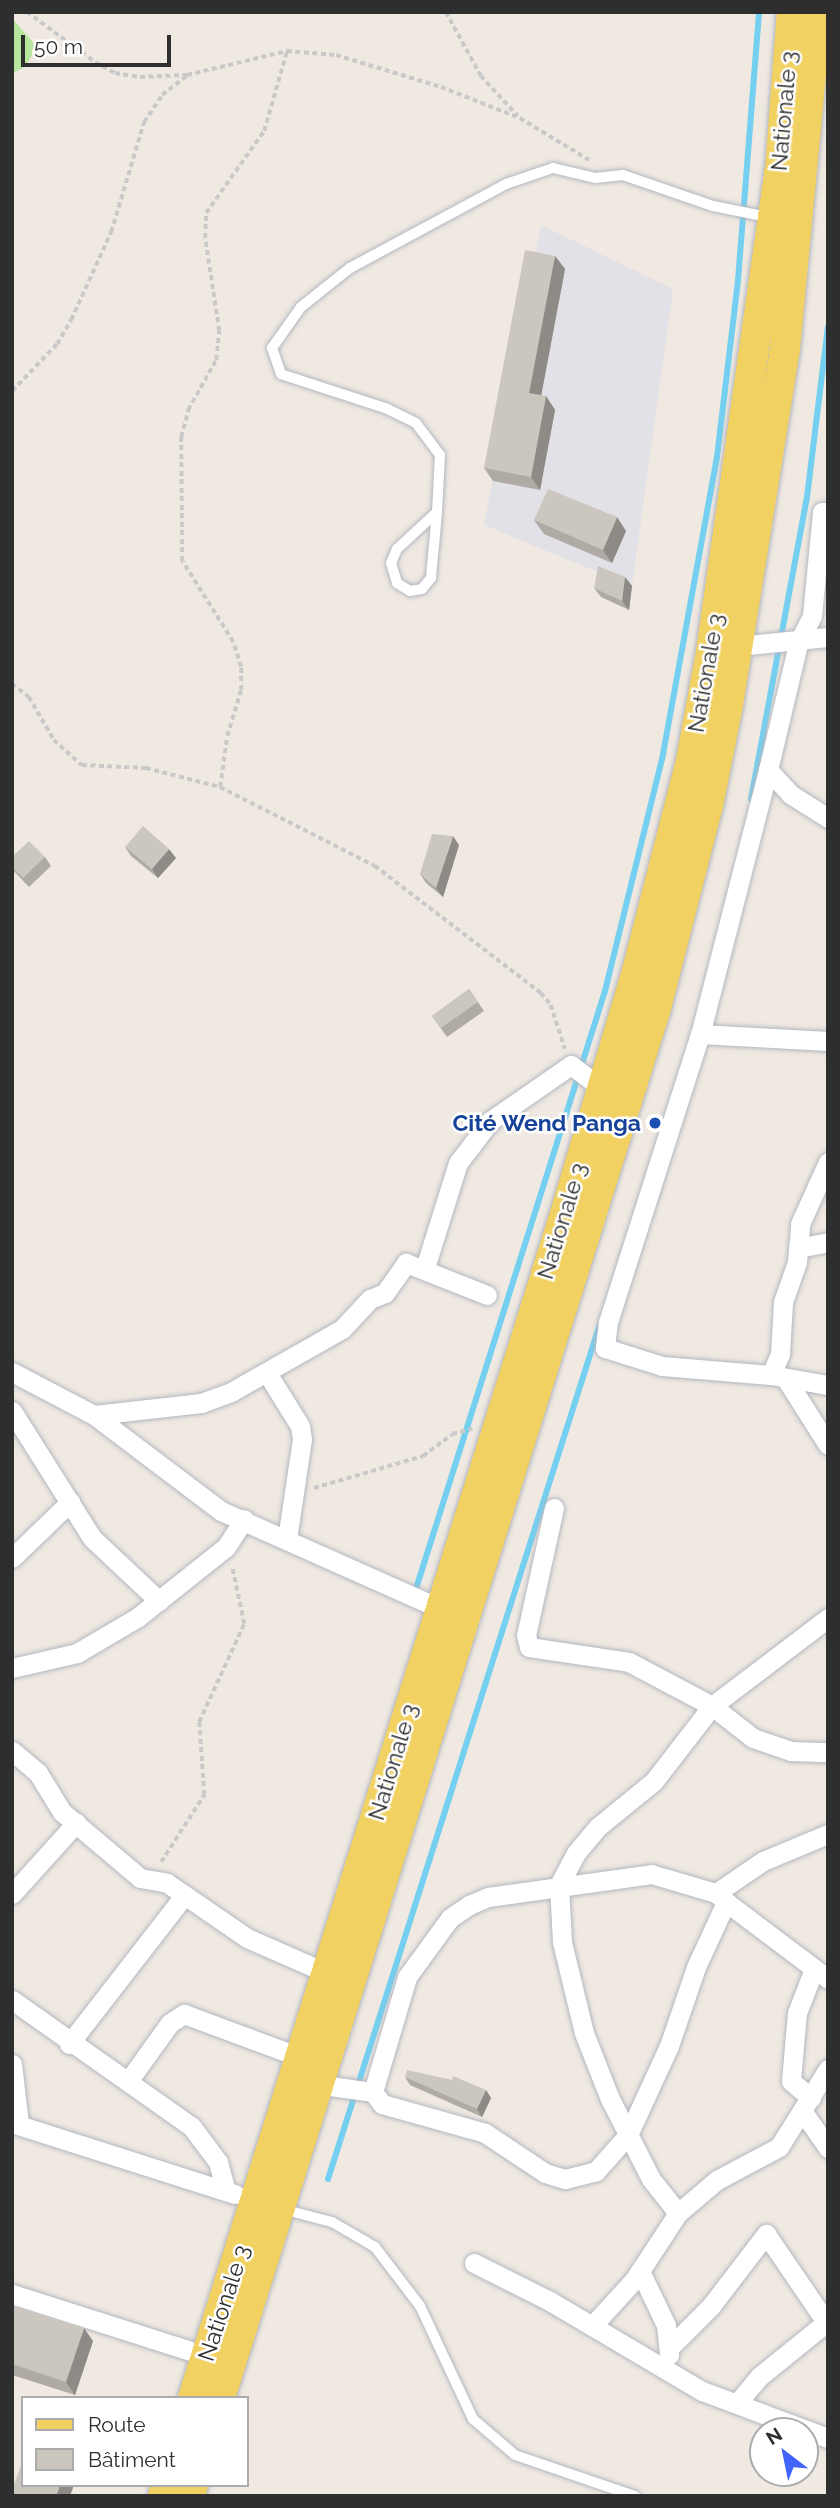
<!DOCTYPE html>
<html>
<head>
<meta charset="utf-8">
<style>
	body { margin:0 }
	#map { position:relative; width:840px; height:2508px; overflow:hidden; background:#efe9e1; font-family:Raleway,sans-serif }
	div>[style] { position:absolute }
	.industrial>* { inset:0; background:#e3e1e8 }
	.green>* { inset:0; background:#b6e59e }
	.stream>* { height:6px; margin:-3px; padding:0 3px; transform-origin:3px; border-radius:3px; background:#75cff0 }
	.path>* { height:3.5px; margin-top:-1.75px; transform-origin:0; background:repeating-linear-gradient(90deg,#c9c9c9 0 5px,transparent 0 8.5px) }
	.roads { filter:drop-shadow(0 0 2px #b4b7c1) drop-shadow(0 0 2px #b4b7c1) }
	.lane>* { height:10px; margin:-5px; padding:0 5px; transform-origin:5px; border-radius:5px; background:#fff }
	.street>* { height:19px; margin:-9.5px; padding:0 9.5px; transform-origin:9.5px; border-radius:9.5px; background:#fff }
	.primary>* { height:30px; margin:-15px; padding:0 15px; transform-origin:15px; border-radius:15px; background:#f2d163 }
	.wall>* { inset:0; background:#afaba4 }
	.shaded-wall>* { inset:0; background:#8e8b86 }
	.building>* { inset:0; background:#cbc7bf }
	.dots>* { width:19px; height:19px; translate:-50% -50%; box-sizing:border-box; border:4px solid #fff; border-radius:50% }
	span { translate:-50% -50%; white-space:nowrap; text-align:center; line-height:1.15; -webkit-text-stroke:5px #fff; paint-order:stroke }
	.street-label { font-size:23px; color:#2e2e2e }
	.transit-label { font-size:23px; color:#164399; font-weight:700 }
	.right { translate:-100% -50%; text-align:right }
	.frame { position:absolute; inset:0; border:14px solid #2e2e2e; pointer-events:none }
	.legend { position:absolute; left:21px; top:2396px; width:228px; height:91px; box-sizing:border-box; background:#fff; border:2px solid #ababab; margin:0; padding:9px 12px; list-style:none; font-size:21px; color:#2e2e2e }
	.legend li { display:flex; align-items:center; gap:14px; height:35px }
	.legend b { width:35px; border:2px solid #ababab }
	.north { position:absolute; left:749px; top:2417px; width:70px; height:70px; box-sizing:border-box; background:#fff; border:2px solid #ababab; border-radius:50%; rotate:328deg; font-size:19px; font-weight:700; line-height:28px; text-align:center; color:#2e2e2e }
	.north::after { content:''; display:block; margin:auto; width:24px; height:32px; background:#4264fb; clip-path:polygon(50% 0,100% 100%,50% 72%,0 100%) }
	.scale { position:absolute; left:21px; top:35px; width:150px; height:32px; box-sizing:border-box; border:4px solid #2e2e2e; border-top:0; padding-left:9px; font-size:21px; line-height:24px; white-space:nowrap; color:#2e2e2e; -webkit-text-stroke:5px #fff; paint-order:stroke }
</style>
</head>
<body>
<div id="map">
	<div class="industrial">
		<i style="clip-path:polygon(541px 225px,673px 289px,632px 586px,484px 525px)"></i>
	</div>
	<div class="green">
		<i style="clip-path:polygon(12px 18px,37px 47px,25px 67px,12px 73px)"></i>
	</div>
	<div class="stream">
		<i style="left:751px;top:799px;width:307px;rotate:-79.5deg"></i>
		<i style="left:807px;top:497px;width:171px;rotate:-83deg"></i>
		<i style="left:414px;top:1595px;width:633px;rotate:-72.45deg"></i>
		<i style="left:605px;top:991px;width:244px;rotate:-76.2deg"></i>
		<i style="left:663px;top:754px;width:302px;rotate:-79.7deg"></i>
		<i style="left:717px;top:457px;width:178px;rotate:-83.2deg"></i>
		<i style="left:738px;top:280px;width:269px;rotate:-85.5deg"></i>
		<i style="left:328px;top:2179px;width:894px;rotate:-72.36deg"></i>
	</div>
	<div class="path">
		<i style="left:27px;top:12px;width:84px;rotate:36.3deg"></i>
		<i style="left:95px;top:62px;width:23px;rotate:29deg"></i>
		<i style="left:115px;top:73px;width:25px;rotate:9deg"></i>
		<i style="left:140px;top:77px;width:47px;rotate:-2.4deg"></i>
		<i style="left:187px;top:75px;width:103px;rotate:-13.5deg"></i>
		<i style="left:287px;top:51px;width:49px;rotate:4.7deg"></i>
		<i style="left:336px;top:55px;width:110px;rotate:16.9deg"></i>
		<i style="left:441px;top:87px;width:85px;rotate:21.4deg"></i>
		<i style="left:520px;top:118px;width:81px;rotate:31.3deg"></i>
		<i style="left:446px;top:12px;width:73px;rotate:61.3deg"></i>
		<i style="left:481px;top:76px;width:54px;rotate:47.2deg"></i>
		<i style="left:12px;top:391px;width:65px;rotate:-46.2deg"></i>
		<i style="left:57px;top:344px;width:28px;rotate:-60deg"></i>
		<i style="left:71px;top:320px;width:97px;rotate:-65.6deg"></i>
		<i style="left:111px;top:232px;width:115px;rotate:-73.3deg"></i>
		<i style="left:144px;top:122px;width:32px;rotate:-56deg"></i>
		<i style="left:162px;top:95px;width:31px;rotate:-38deg"></i>
		<i style="left:12px;top:684px;width:21px;rotate:37deg"></i>
		<i style="left:29px;top:697px;width:50px;rotate:59.8deg"></i>
		<i style="left:54px;top:740px;width:38px;rotate:42deg"></i>
		<i style="left:82px;top:765px;width:64px;rotate:2.7deg"></i>
		<i style="left:146px;top:768px;width:76px;rotate:14.4deg"></i>
		<i style="left:220px;top:787px;width:174px;rotate:27deg"></i>
		<i style="left:375px;top:866px;width:209px;rotate:37.4deg"></i>
		<i style="left:541px;top:993px;width:16px;rotate:50deg"></i>
		<i style="left:551px;top:1005px;width:46px;rotate:72.3deg"></i>
		<i style="left:220px;top:787px;width:51px;rotate:-82.2deg"></i>
		<i style="left:227px;top:736px;width:48px;rotate:-73.1deg"></i>
		<i style="left:241px;top:690px;width:23px;rotate:-90deg"></i>
		<i style="left:241px;top:667px;width:26px;rotate:-108deg"></i>
		<i style="left:233px;top:642px;width:96px;rotate:-122.2deg"></i>
		<i style="left:182px;top:561px;width:124px;rotate:-90.5deg"></i>
		<i style="left:181px;top:437px;width:28px;rotate:-75deg"></i>
		<i style="left:188px;top:410px;width:57px;rotate:-60.8deg"></i>
		<i style="left:216px;top:360px;width:29px;rotate:-84deg"></i>
		<i style="left:219px;top:331px;width:94px;rotate:-98.6deg"></i>
		<i style="left:205px;top:238px;width:25px;rotate:-88deg"></i>
		<i style="left:206px;top:213px;width:100px;rotate:-54.7deg"></i>
		<i style="left:264px;top:131px;width:83px;rotate:-74deg"></i>
		<i style="left:314px;top:1488px;width:114px;rotate:-16.4deg"></i>
		<i style="left:423px;top:1456px;width:36px;rotate:-37deg"></i>
		<i style="left:452px;top:1434px;width:21px;rotate:-14deg"></i>
		<i style="left:161px;top:1862px;width:80px;rotate:-57.3deg"></i>
		<i style="left:204px;top:1795px;width:73px;rotate:-93.9deg"></i>
		<i style="left:199px;top:1722px;width:108px;rotate:-65.3deg"></i>
		<i style="left:244px;top:1624px;width:58px;rotate:-101.9deg"></i>
	</div>
	<div class="roads">
		<div class="lane">
			<i style="left:437px;top:512px;width:54px;rotate:137.2deg"></i>
			<i style="left:397px;top:549px;width:15px;rotate:113deg"></i>
			<i style="left:391px;top:563px;width:21px;rotate:73deg"></i>
			<i style="left:397px;top:583px;width:15px;rotate:32deg"></i>
			<i style="left:410px;top:591px;width:12px;rotate:-9deg"></i>
			<i style="left:422px;top:589px;width:14px;rotate:-51deg"></i>
			<i style="left:431px;top:578px;width:32px;rotate:-85deg"></i>
			<i style="left:434px;top:546px;width:34px;rotate:-85deg"></i>
			<i style="left:437px;top:512px;width:57px;rotate:-87deg"></i>
			<i style="left:440px;top:455px;width:40px;rotate:-127deg"></i>
			<i style="left:416px;top:423px;width:34px;rotate:-154deg"></i>
			<i style="left:385px;top:408px;width:109px;rotate:-161.9deg"></i>
			<i style="left:281px;top:374px;width:28px;rotate:-109deg"></i>
			<i style="left:272px;top:348px;width:50px;rotate:-54.7deg"></i>
			<i style="left:301px;top:307px;width:63px;rotate:-38.5deg"></i>
			<i style="left:350px;top:268px;width:177px;rotate:-28.3deg"></i>
			<i style="left:506px;top:184px;width:50px;rotate:-18.8deg"></i>
			<i style="left:553px;top:168px;width:43px;rotate:13.4deg"></i>
			<i style="left:595px;top:178px;width:28px;rotate:-6deg"></i>
			<i style="left:623px;top:175px;width:95px;rotate:19deg"></i>
			<i style="left:713px;top:206px;width:56px;rotate:11.3deg"></i>
			<i style="left:282px;top:2209px;width:52px;rotate:14.6deg"></i>
			<i style="left:332px;top:2222px;width:50px;rotate:30.2deg"></i>
			<i style="left:375px;top:2247px;width:74px;rotate:52.7deg"></i>
			<i style="left:420px;top:2306px;width:125px;rotate:64.9deg"></i>
			<i style="left:473px;top:2419px;width:55px;rotate:40.6deg"></i>
			<i style="left:515px;top:2455px;width:127px;rotate:18.9deg"></i>
		</div>
		<div class="street">
			<i style="left:828px;top:512px;width:6px;rotate:180deg"></i>
			<i style="left:822px;top:512px;width:104px;rotate:95.5deg"></i>
			<i style="left:812px;top:616px;width:31px;rotate:117deg"></i>
			<i style="left:798px;top:644px;width:130px;rotate:103.4deg"></i>
			<i style="left:768px;top:770px;width:33px;rotate:47deg"></i>
			<i style="left:790px;top:794px;width:45px;rotate:32.3deg"></i>
			<i style="left:728px;top:647px;width:100px;rotate:-5.7deg"></i>
			<i style="left:768px;top:770px;width:273px;rotate:104.4deg"></i>
			<i style="left:700px;top:1034px;width:302px;rotate:107.7deg"></i>
			<i style="left:608px;top:1322px;width:26px;rotate:97deg"></i>
			<i style="left:605px;top:1348px;width:60px;rotate:17.5deg"></i>
			<i style="left:662px;top:1366px;width:109px;rotate:4.7deg"></i>
			<i style="left:771px;top:1375px;width:58px;rotate:10deg"></i>
			<i style="left:700px;top:1034px;width:128px;rotate:3.1deg"></i>
			<i style="left:798px;top:1248px;width:31px;rotate:-11deg"></i>
			<i style="left:425px;top:1268px;width:110px;rotate:-72.6deg"></i>
			<i style="left:458px;top:1163px;width:53px;rotate:-52.7deg"></i>
			<i style="left:490px;top:1121px;width:98px;rotate:-34.7deg"></i>
			<i style="left:571px;top:1065px;width:40px;rotate:37deg"></i>
			<i style="left:12px;top:1372px;width:93px;rotate:27.7deg"></i>
			<i style="left:94px;top:1415px;width:159px;rotate:37.1deg"></i>
			<i style="left:221px;top:1511px;width:241px;rotate:24deg"></i>
			<i style="left:267px;top:1373px;width:62px;rotate:58.1deg"></i>
			<i style="left:300px;top:1426px;width:13px;rotate:81deg"></i>
			<i style="left:302px;top:1439px;width:101px;rotate:98.5deg"></i>
			<i style="left:771px;top:1375px;width:23px;rotate:-67deg"></i>
			<i style="left:780px;top:1354px;width:52px;rotate:-86.7deg"></i>
			<i style="left:783px;top:1302px;width:42px;rotate:-70.7deg"></i>
			<i style="left:797px;top:1262px;width:38px;rotate:-85deg"></i>
			<i style="left:800px;top:1224px;width:68px;rotate:-65.7deg"></i>
			<i style="left:786px;top:1379px;width:78px;rotate:57.5deg"></i>
			<i style="left:12px;top:1411px;width:150px;rotate:57.8deg"></i>
			<i style="left:92px;top:1538px;width:92px;rotate:43.2deg"></i>
			<i style="left:94px;top:1415px;width:108px;rotate:-6.4deg"></i>
			<i style="left:201px;top:1403px;width:32px;rotate:-20deg"></i>
			<i style="left:231px;top:1392px;width:128px;rotate:-29.6deg"></i>
			<i style="left:342px;top:1329px;width:41px;rotate:-47deg"></i>
			<i style="left:370px;top:1299px;width:16px;rotate:-22deg"></i>
			<i style="left:385px;top:1293px;width:37px;rotate:-55deg"></i>
			<i style="left:406px;top:1263px;width:87px;rotate:21.6deg"></i>
			<i style="left:554px;top:1508px;width:130px;rotate:102.4deg"></i>
			<i style="left:526px;top:1635px;width:12px;rotate:76deg"></i>
			<i style="left:529px;top:1647px;width:101px;rotate:8.5deg"></i>
			<i style="left:629px;top:1662px;width:94px;rotate:27.9deg"></i>
			<i style="left:712px;top:1706px;width:52px;rotate:38deg"></i>
			<i style="left:753px;top:1738px;width:40px;rotate:18.9deg"></i>
			<i style="left:791px;top:1751px;width:37px;rotate:2deg"></i>
			<i style="left:12px;top:1558px;width:81px;rotate:-44deg"></i>
			<i style="left:12px;top:1668px;width:67px;rotate:-13deg"></i>
			<i style="left:77px;top:1653px;width:71px;rotate:-30.5deg"></i>
			<i style="left:138px;top:1617px;width:112px;rotate:-38.5deg"></i>
			<i style="left:226px;top:1547px;width:33px;rotate:-57deg"></i>
			<i style="left:12px;top:1751px;width:34px;rotate:40deg"></i>
			<i style="left:38px;top:1773px;width:46px;rotate:58.4deg"></i>
			<i style="left:62px;top:1812px;width:102px;rotate:40.2deg"></i>
			<i style="left:140px;top:1878px;width:27px;rotate:10deg"></i>
			<i style="left:167px;top:1883px;width:97px;rotate:34.5deg"></i>
			<i style="left:247px;top:1938px;width:90px;rotate:23.7deg"></i>
			<i style="left:12px;top:1894px;width:96px;rotate:-48deg"></i>
			<i style="left:726px;top:1902px;width:128px;rotate:37deg"></i>
			<i style="left:12px;top:2000px;width:220px;rotate:35.2deg"></i>
			<i style="left:192px;top:2127px;width:44px;rotate:53.4deg"></i>
			<i style="left:218px;top:2162px;width:30px;rotate:75deg"></i>
			<i style="left:69px;top:2044px;width:186px;rotate:-52.2deg"></i>
			<i style="left:12px;top:2064px;width:60px;rotate:83.3deg"></i>
			<i style="left:129px;top:2080px;width:70px;rotate:-54.3deg"></i>
			<i style="left:170px;top:2023px;width:17px;rotate:-33deg"></i>
			<i style="left:184px;top:2014px;width:126px;rotate:20.4deg"></i>
			<i style="left:316px;top:2084px;width:58px;rotate:8deg"></i>
			<i style="left:373px;top:2092px;width:120px;rotate:-73.5deg"></i>
			<i style="left:407px;top:1977px;width:73px;rotate:-53.9deg"></i>
			<i style="left:450px;top:1918px;width:23px;rotate:-34deg"></i>
			<i style="left:469px;top:1905px;width:21px;rotate:-23deg"></i>
			<i style="left:488px;top:1897px;width:165px;rotate:-8deg"></i>
			<i style="left:651px;top:1874px;width:68px;rotate:16.3deg"></i>
			<i style="left:716px;top:1893px;width:57px;rotate:-34.2deg"></i>
			<i style="left:763px;top:1861px;width:70px;rotate:-22.6deg"></i>
			<i style="left:373px;top:2092px;width:15px;rotate:53deg"></i>
			<i style="left:382px;top:2104px;width:107px;rotate:15.7deg"></i>
			<i style="left:485px;top:2133px;width:72px;rotate:33.7deg"></i>
			<i style="left:545px;top:2173px;width:21px;rotate:17deg"></i>
			<i style="left:565px;top:2179px;width:32px;rotate:-14deg"></i>
			<i style="left:596px;top:2171px;width:48px;rotate:-48.4deg"></i>
			<i style="left:628px;top:2135px;width:98px;rotate:-65.3deg"></i>
			<i style="left:669px;top:2046px;width:83px;rotate:-71.1deg"></i>
			<i style="left:696px;top:1967px;width:72px;rotate:-65.2deg"></i>
			<i style="left:726px;top:1902px;width:13px;rotate:-138deg"></i>
			<i style="left:811px;top:2098px;width:26px;rotate:-140deg"></i>
			<i style="left:791px;top:2081px;width:68px;rotate:-85deg"></i>
			<i style="left:797px;top:2013px;width:47px;rotate:-68.9deg"></i>
			<i style="left:803px;top:2112px;width:44px;rotate:55.2deg"></i>
			<i style="left:12px;top:2123px;width:234px;rotate:17.7deg"></i>
			<i style="left:678px;top:2213px;width:43px;rotate:-128.5deg"></i>
			<i style="left:651px;top:2179px;width:90px;rotate:-117.1deg"></i>
			<i style="left:610px;top:2099px;width:71px;rotate:-111.5deg"></i>
			<i style="left:584px;top:2033px;width:94px;rotate:-103.6deg"></i>
			<i style="left:562px;top:1942px;width:57px;rotate:-93deg"></i>
			<i style="left:559px;top:1885px;width:36px;rotate:-62deg"></i>
			<i style="left:576px;top:1853px;width:35px;rotate:-50deg"></i>
			<i style="left:599px;top:1826px;width:71px;rotate:-39.3deg"></i>
			<i style="left:654px;top:1781px;width:95px;rotate:-52.3deg"></i>
			<i style="left:712px;top:1706px;width:146px;rotate:-37.2deg"></i>
			<i style="left:474px;top:2263px;width:83px;rotate:26.6deg"></i>
			<i style="left:548px;top:2300px;width:179px;rotate:30.6deg"></i>
			<i style="left:702px;top:2391px;width:134px;rotate:20.5deg"></i>
			<i style="left:640px;top:2271px;width:60px;rotate:64.3deg"></i>
			<i style="left:666px;top:2325px;width:30px;rotate:84deg"></i>
			<i style="left:12px;top:2294px;width:204px;rotate:17.7deg"></i>
			<i style="left:593px;top:2325px;width:61px;rotate:-47.7deg"></i>
			<i style="left:634px;top:2280px;width:80px;rotate:-56.7deg"></i>
			<i style="left:678px;top:2213px;width:51px;rotate:-40.2deg"></i>
			<i style="left:717px;top:2180px;width:70px;rotate:-28deg"></i>
			<i style="left:779px;top:2147px;width:92px;rotate:-57.9deg"></i>
			<i style="left:671px;top:2346px;width:57px;rotate:-45deg"></i>
			<i style="left:711px;top:2306px;width:91px;rotate:-52.6deg"></i>
			<i style="left:766px;top:2234px;width:107px;rotate:55.7deg"></i>
			<i style="left:738px;top:2402px;width:34px;rotate:-50deg"></i>
			<i style="left:760px;top:2376px;width:87px;rotate:-39deg"></i>
		</div>
		<div class="primary">
			<i style="left:193px;top:2398px;width:1252px;rotate:-72.56deg"></i>
			<i style="left:568px;top:1204px;width:243px;rotate:-73.5deg"></i>
			<i style="left:637px;top:971px;width:218px;rotate:-75.6deg"></i>
			<i style="left:691px;top:760px;width:110px;rotate:-79.5deg"></i>
			<i style="left:711px;top:652px;width:487px;rotate:-81.9deg"></i>
			<i style="left:780px;top:170px;width:158px;rotate:-85.7deg"></i>
			<i style="left:220px;top:2398px;width:1457px;rotate:-72.58deg"></i>
			<i style="left:656px;top:1008px;width:209px;rotate:-75.6deg"></i>
			<i style="left:708px;top:806px;width:103px;rotate:-78.8deg"></i>
			<i style="left:728px;top:705px;width:361px;rotate:-80.9deg"></i>
			<i style="left:785px;top:349px;width:339px;rotate:-84.6deg"></i>
			<i style="left:163px;top:2496px;width:11px;rotate:-75deg"></i>
			<i style="left:190px;top:2496px;width:11px;rotate:-75deg"></i>
		</div>
	</div>
	<div class="wall">
		<i style="clip-path:polygon(555px 256px,565px 269px,541px 396px,546px 396px,555px 410px,540px 490px,493px 481px,484px 468px)"></i>
		<i style="clip-path:polygon(534px 520px,626px 531px,612px 563px,544px 534px)"></i>
		<i style="clip-path:polygon(625px 577px,632px 586px,629px 610px,601px 597px,594px 588px)"></i>
		<i style="clip-path:polygon(459px 845px,443px 897px,426px 883px,420px 874px)"></i>
		<i style="clip-path:polygon(125px 847px,176px 858px,158px 878px,131px 856px)"></i>
		<i style="clip-path:polygon(12px 857px,45px 857px,51px 866px,29px 887px,12px 869px)"></i>
		<i style="clip-path:polygon(469px 989px,484px 1011px,447px 1037px,432px 1016px)"></i>
		<i style="clip-path:polygon(405px 2077px,486px 2090px,491px 2098px,482px 2117px,410px 2085px)"></i>
		<i style="clip-path:polygon(12px 2306px,93px 2341px,75px 2395px,12px 2375px)"></i>
	</div>
	<div class="shaded-wall">
		<i style="clip-path:polygon(555px 256px,565px 269px,539px 407px,529px 393px)"></i>
		<i style="clip-path:polygon(546px 396px,555px 410px,540px 490px,531px 477px)"></i>
		<i style="clip-path:polygon(617px 517px,626px 531px,612px 563px,603px 550px)"></i>
		<i style="clip-path:polygon(625px 577px,632px 586px,629px 610px,622px 601px)"></i>
		<i style="clip-path:polygon(453px 836px,459px 845px,443px 897px,436px 888px)"></i>
		<i style="clip-path:polygon(169px 849px,176px 858px,158px 878px,152px 869px)"></i>
		<i style="clip-path:polygon(486px 2090px,491px 2098px,482px 2117px,477px 2109px)"></i>
		<i style="clip-path:polygon(84px 2328px,93px 2341px,75px 2395px,66px 2382px)"></i>
		<i style="clip-path:polygon(60px 2485px,74px 2485px,70px 2496px,56px 2496px)"></i>
	</div>
	<div class="building">
		<i style="clip-path:polygon(525px 250px,555px 256px,529px 393px,546px 396px,531px 477px,484px 468px)"></i>
		<i style="clip-path:polygon(548px 489px,617px 517px,603px 550px,534px 520px)"></i>
		<i style="clip-path:polygon(598px 566px,625px 577px,622px 601px,594px 588px)"></i>
		<i style="clip-path:polygon(143px 826px,169px 849px,152px 869px,125px 847px)"></i>
		<i style="clip-path:polygon(432px 834px,453px 836px,436px 888px,420px 874px)"></i>
		<i style="clip-path:polygon(29px 841px,45px 857px,23px 878px,12px 867px,12px 857px)"></i>
		<i style="clip-path:polygon(469px 989px,478px 1002px,441px 1028px,432px 1016px)"></i>
		<i style="clip-path:polygon(407px 2070px,452px 2080px,453px 2076px,486px 2090px,477px 2109px,405px 2077px)"></i>
		<i style="clip-path:polygon(12px 2306px,84px 2328px,66px 2382px,12px 2364px)"></i>
		<i style="clip-path:polygon(23px 2460px,23px 2485px,60px 2485px,56px 2496px,12px 2496px,12px 2490px)"></i>
	</div>
	<div class="dots">
		<i style="left:655px;top:1123px;background:#1a4fb4"></i>
	</div>
	<div class="street-label">
		<span style="left:784px;top:111px;rotate:-85deg">Nationale 3</span>
		<span style="left:706px;top:673px;rotate:-80deg">Nationale 3</span>
		<span style="left:562px;top:1221px;rotate:-73deg">Nationale 3</span>
		<span style="left:393px;top:1762px;rotate:-73deg">Nationale 3</span>
		<span style="left:224px;top:2303px;rotate:-72deg">Nationale 3</span>
	</div>
	<div class="transit-label">
		<span class="right" style="left:641px;top:1123px">Cité Wend Panga</span>
	</div>
	<div class="frame"></div>
	<ul class="legend">
	<li><b style="height:9px;background:#f2d163"></b>Route</li>
	<li><b style="height:19px;background:#cbc7bf"></b>Bâtiment</li>
	</ul>
	<div class="north">N</div>
	<div class="scale">50 m</div>
</div>
</body>
</html>
